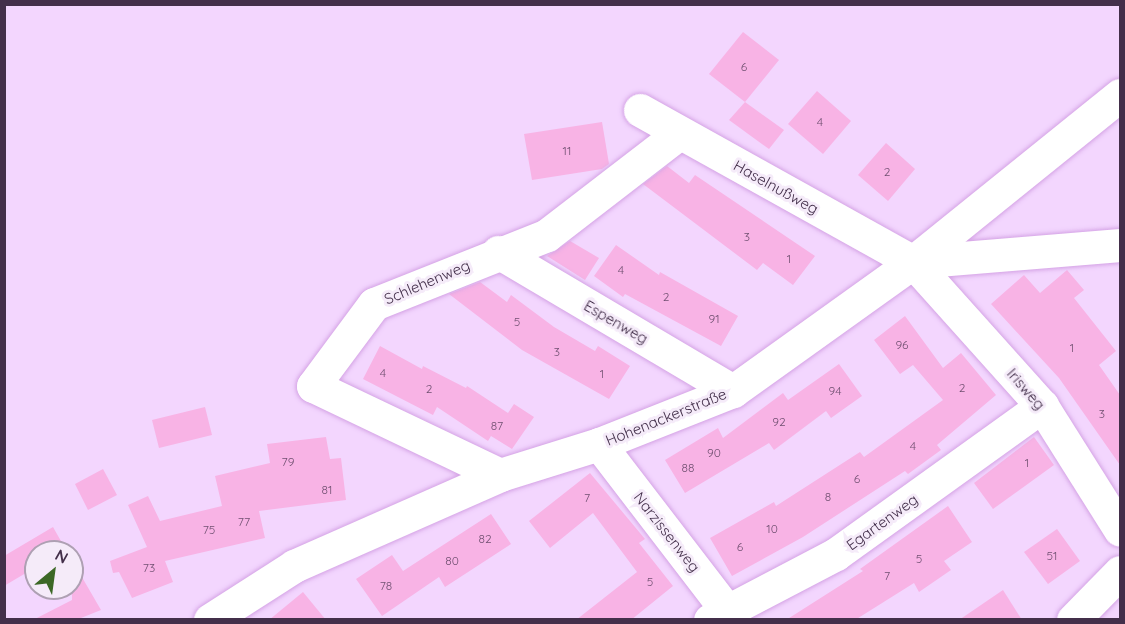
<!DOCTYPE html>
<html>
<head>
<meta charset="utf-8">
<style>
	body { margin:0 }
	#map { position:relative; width:1125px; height:624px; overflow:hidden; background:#f3d6fe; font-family:Quicksand,sans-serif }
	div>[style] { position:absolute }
	.building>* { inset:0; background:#f8b3e5 }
	.roads { filter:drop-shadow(0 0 2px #d4a3e5) drop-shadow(0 0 2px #d4a3e5) }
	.minor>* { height:33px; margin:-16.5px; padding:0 16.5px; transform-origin:16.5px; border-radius:16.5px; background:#fff }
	span { translate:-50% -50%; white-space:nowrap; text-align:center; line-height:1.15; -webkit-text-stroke:6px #f5ebf9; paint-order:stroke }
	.number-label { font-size:12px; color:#705071 }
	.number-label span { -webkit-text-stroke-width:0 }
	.street-label { font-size:15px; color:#432f4a }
	.frame { position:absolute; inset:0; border:6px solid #432f4a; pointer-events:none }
	.north { position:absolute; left:24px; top:540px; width:60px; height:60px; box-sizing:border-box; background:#f5ebf9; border:2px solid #aea0b3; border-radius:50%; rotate:29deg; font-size:16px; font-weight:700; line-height:24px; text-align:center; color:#432f4a }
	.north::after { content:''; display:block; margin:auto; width:21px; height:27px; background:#3c6826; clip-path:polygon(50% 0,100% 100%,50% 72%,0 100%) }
</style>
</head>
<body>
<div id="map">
	<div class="building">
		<i style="clip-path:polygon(743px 32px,779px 60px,745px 102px,709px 74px)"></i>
		<i style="clip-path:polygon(817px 91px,851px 121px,823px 154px,788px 124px)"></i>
		<i style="clip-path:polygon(745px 102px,784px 130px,769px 149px,729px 120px)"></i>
		<i style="clip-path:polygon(602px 122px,609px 164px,602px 169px,532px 180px,524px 134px)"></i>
		<i style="clip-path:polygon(886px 143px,915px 169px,888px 201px,858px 175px)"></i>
		<i style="clip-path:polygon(667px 166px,689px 183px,695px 175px,815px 256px,793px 285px,763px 263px,757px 270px,643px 184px)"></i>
		<i style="clip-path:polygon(570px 241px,599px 258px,585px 280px,547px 256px)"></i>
		<i style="clip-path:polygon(616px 245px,659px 275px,660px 272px,738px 316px,721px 346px,625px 294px,623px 297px,594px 276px)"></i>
		<i style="clip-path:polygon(1067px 270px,1084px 290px,1074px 298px,1116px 351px,1099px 365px,1120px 395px,1120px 465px,1059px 378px,991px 304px,1024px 275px,1040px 293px)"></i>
		<i style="clip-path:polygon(480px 282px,507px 302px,511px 295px,554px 327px,595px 351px,598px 346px,630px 366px,609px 399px,522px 350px,449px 294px)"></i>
		<i style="clip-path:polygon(905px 316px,943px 368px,961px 353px,996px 395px,937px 445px,941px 450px,908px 474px,905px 471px,803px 537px,732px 576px,710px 538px,774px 502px,776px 506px,860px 452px,864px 457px,943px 400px,913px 365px,900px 374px,874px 340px)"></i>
		<i style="clip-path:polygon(380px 346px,422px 369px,423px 366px,466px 388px,467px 386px,508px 413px,514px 404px,534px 417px,512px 449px,491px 436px,488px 441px,437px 407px,433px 415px,363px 379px)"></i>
		<i style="clip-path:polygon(839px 364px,862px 396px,831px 418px,826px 411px,774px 450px,769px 443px,685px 493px,665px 460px,718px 428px,723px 438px,783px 393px,788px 400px)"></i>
		<i style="clip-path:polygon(205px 407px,212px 435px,159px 448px,152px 420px)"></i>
		<i style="clip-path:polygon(326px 437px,330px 459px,341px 458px,346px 500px,259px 511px,265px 538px,165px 561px,173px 582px,132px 598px,119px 572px,113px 573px,110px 561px,147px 547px,128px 505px,148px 496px,160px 521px,222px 506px,215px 476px,270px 463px,267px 444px)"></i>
		<i style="clip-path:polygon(1034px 437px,1054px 465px,993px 509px,974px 483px)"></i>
		<i style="clip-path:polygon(103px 469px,117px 495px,88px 510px,75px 484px)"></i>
		<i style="clip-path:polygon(590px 473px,645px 539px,639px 543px,673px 586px,631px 620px,576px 620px,637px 572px,593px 513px,550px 548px,529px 521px)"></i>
		<i style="clip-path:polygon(948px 506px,972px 542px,944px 561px,951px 570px,919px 592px,914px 583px,855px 620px,786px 620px,863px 571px,860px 569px)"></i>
		<i style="clip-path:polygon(491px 514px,511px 544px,445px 587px,439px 577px,382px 616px,356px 579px,392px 555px,403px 571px)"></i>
		<i style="clip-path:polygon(53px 527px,66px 550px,36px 552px,36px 567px,4px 586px,4px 556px)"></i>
		<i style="clip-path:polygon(1057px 529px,1080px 561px,1048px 584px,1024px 552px)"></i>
		<i style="clip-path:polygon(72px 560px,101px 610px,76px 620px,33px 620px,72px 600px)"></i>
		<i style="clip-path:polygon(1003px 590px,1022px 620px,959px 620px)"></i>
		<i style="clip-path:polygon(303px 592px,326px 620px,269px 620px)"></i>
	</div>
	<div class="roads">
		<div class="minor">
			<i style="left:640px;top:110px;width:312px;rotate:29.1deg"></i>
			<i style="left:913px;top:262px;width:193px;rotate:48.1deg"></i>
			<i style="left:1042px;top:406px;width:146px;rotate:57.8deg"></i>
			<i style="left:498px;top:252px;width:273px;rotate:30.6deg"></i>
			<i style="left:913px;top:262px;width:208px;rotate:-4.7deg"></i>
			<i style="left:599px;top:444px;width:222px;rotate:52.5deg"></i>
			<i style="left:500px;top:475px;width:207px;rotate:-154.5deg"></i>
			<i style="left:313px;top:386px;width:102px;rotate:-53.4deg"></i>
			<i style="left:374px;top:304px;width:186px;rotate:-21.7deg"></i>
			<i style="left:547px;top:235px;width:165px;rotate:-37.6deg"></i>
			<i style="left:210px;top:620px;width:100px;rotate:-32.7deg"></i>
			<i style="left:294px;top:566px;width:225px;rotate:-23.8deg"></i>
			<i style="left:500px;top:475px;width:104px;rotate:-17.4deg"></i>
			<i style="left:599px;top:444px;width:144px;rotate:-21.6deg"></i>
			<i style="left:733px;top:391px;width:221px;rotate:-35.6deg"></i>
			<i style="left:913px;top:262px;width:266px;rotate:-38.9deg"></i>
			<i style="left:710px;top:620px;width:142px;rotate:-27.6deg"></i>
			<i style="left:836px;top:554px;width:254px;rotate:-35.7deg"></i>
			<i style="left:1073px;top:620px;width:67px;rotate:-45.6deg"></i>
		</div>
	</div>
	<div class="number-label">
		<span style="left:744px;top:67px">6</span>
		<span style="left:820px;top:122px">4</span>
		<span style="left:567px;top:151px">11</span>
		<span style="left:887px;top:172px">2</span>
		<span style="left:747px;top:237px">3</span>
		<span style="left:789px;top:259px">1</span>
		<span style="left:621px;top:270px">4</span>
		<span style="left:666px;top:297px">2</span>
		<span style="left:714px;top:319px">91</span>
		<span style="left:517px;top:322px">5</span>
		<span style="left:902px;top:345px">96</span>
		<span style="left:1072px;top:348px">1</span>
		<span style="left:557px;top:352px">3</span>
		<span style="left:383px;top:373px">4</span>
		<span style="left:602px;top:374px">1</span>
		<span style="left:962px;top:388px">2</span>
		<span style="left:429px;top:389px">2</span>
		<span style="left:835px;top:391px">94</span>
		<span style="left:1102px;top:414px">3</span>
		<span style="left:779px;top:422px">92</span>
		<span style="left:497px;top:426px">87</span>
		<span style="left:913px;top:446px">4</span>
		<span style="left:714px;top:453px">90</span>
		<span style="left:288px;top:462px">79</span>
		<span style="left:1027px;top:463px">1</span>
		<span style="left:688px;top:468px">88</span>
		<span style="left:857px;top:479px">6</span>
		<span style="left:327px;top:490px">81</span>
		<span style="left:828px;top:497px">8</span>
		<span style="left:587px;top:498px">7</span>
		<span style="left:244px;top:522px">77</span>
		<span style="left:772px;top:529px">10</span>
		<span style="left:209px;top:530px">75</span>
		<span style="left:485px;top:539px">82</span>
		<span style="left:740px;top:547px">6</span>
		<span style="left:1052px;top:556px">51</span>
		<span style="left:919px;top:559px">5</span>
		<span style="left:452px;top:561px">80</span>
		<span style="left:149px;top:568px">73</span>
		<span style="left:887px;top:576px">7</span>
		<span style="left:650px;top:582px">5</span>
		<span style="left:386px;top:586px">78</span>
	</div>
	<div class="street-label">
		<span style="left:776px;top:187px;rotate:29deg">Haselnußweg</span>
		<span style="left:427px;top:282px;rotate:-23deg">Schlehenweg</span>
		<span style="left:616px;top:322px;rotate:30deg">Espenweg</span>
		<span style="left:1026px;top:389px;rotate:49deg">Irisweg</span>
		<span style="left:666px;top:417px;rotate:-22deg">Hohenackerstraße</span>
		<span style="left:882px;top:522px;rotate:-36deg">Egartenweg</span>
		<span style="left:667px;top:532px;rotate:52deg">Narzissenweg</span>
	</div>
	<div class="frame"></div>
	<div class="north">N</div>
</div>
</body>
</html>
